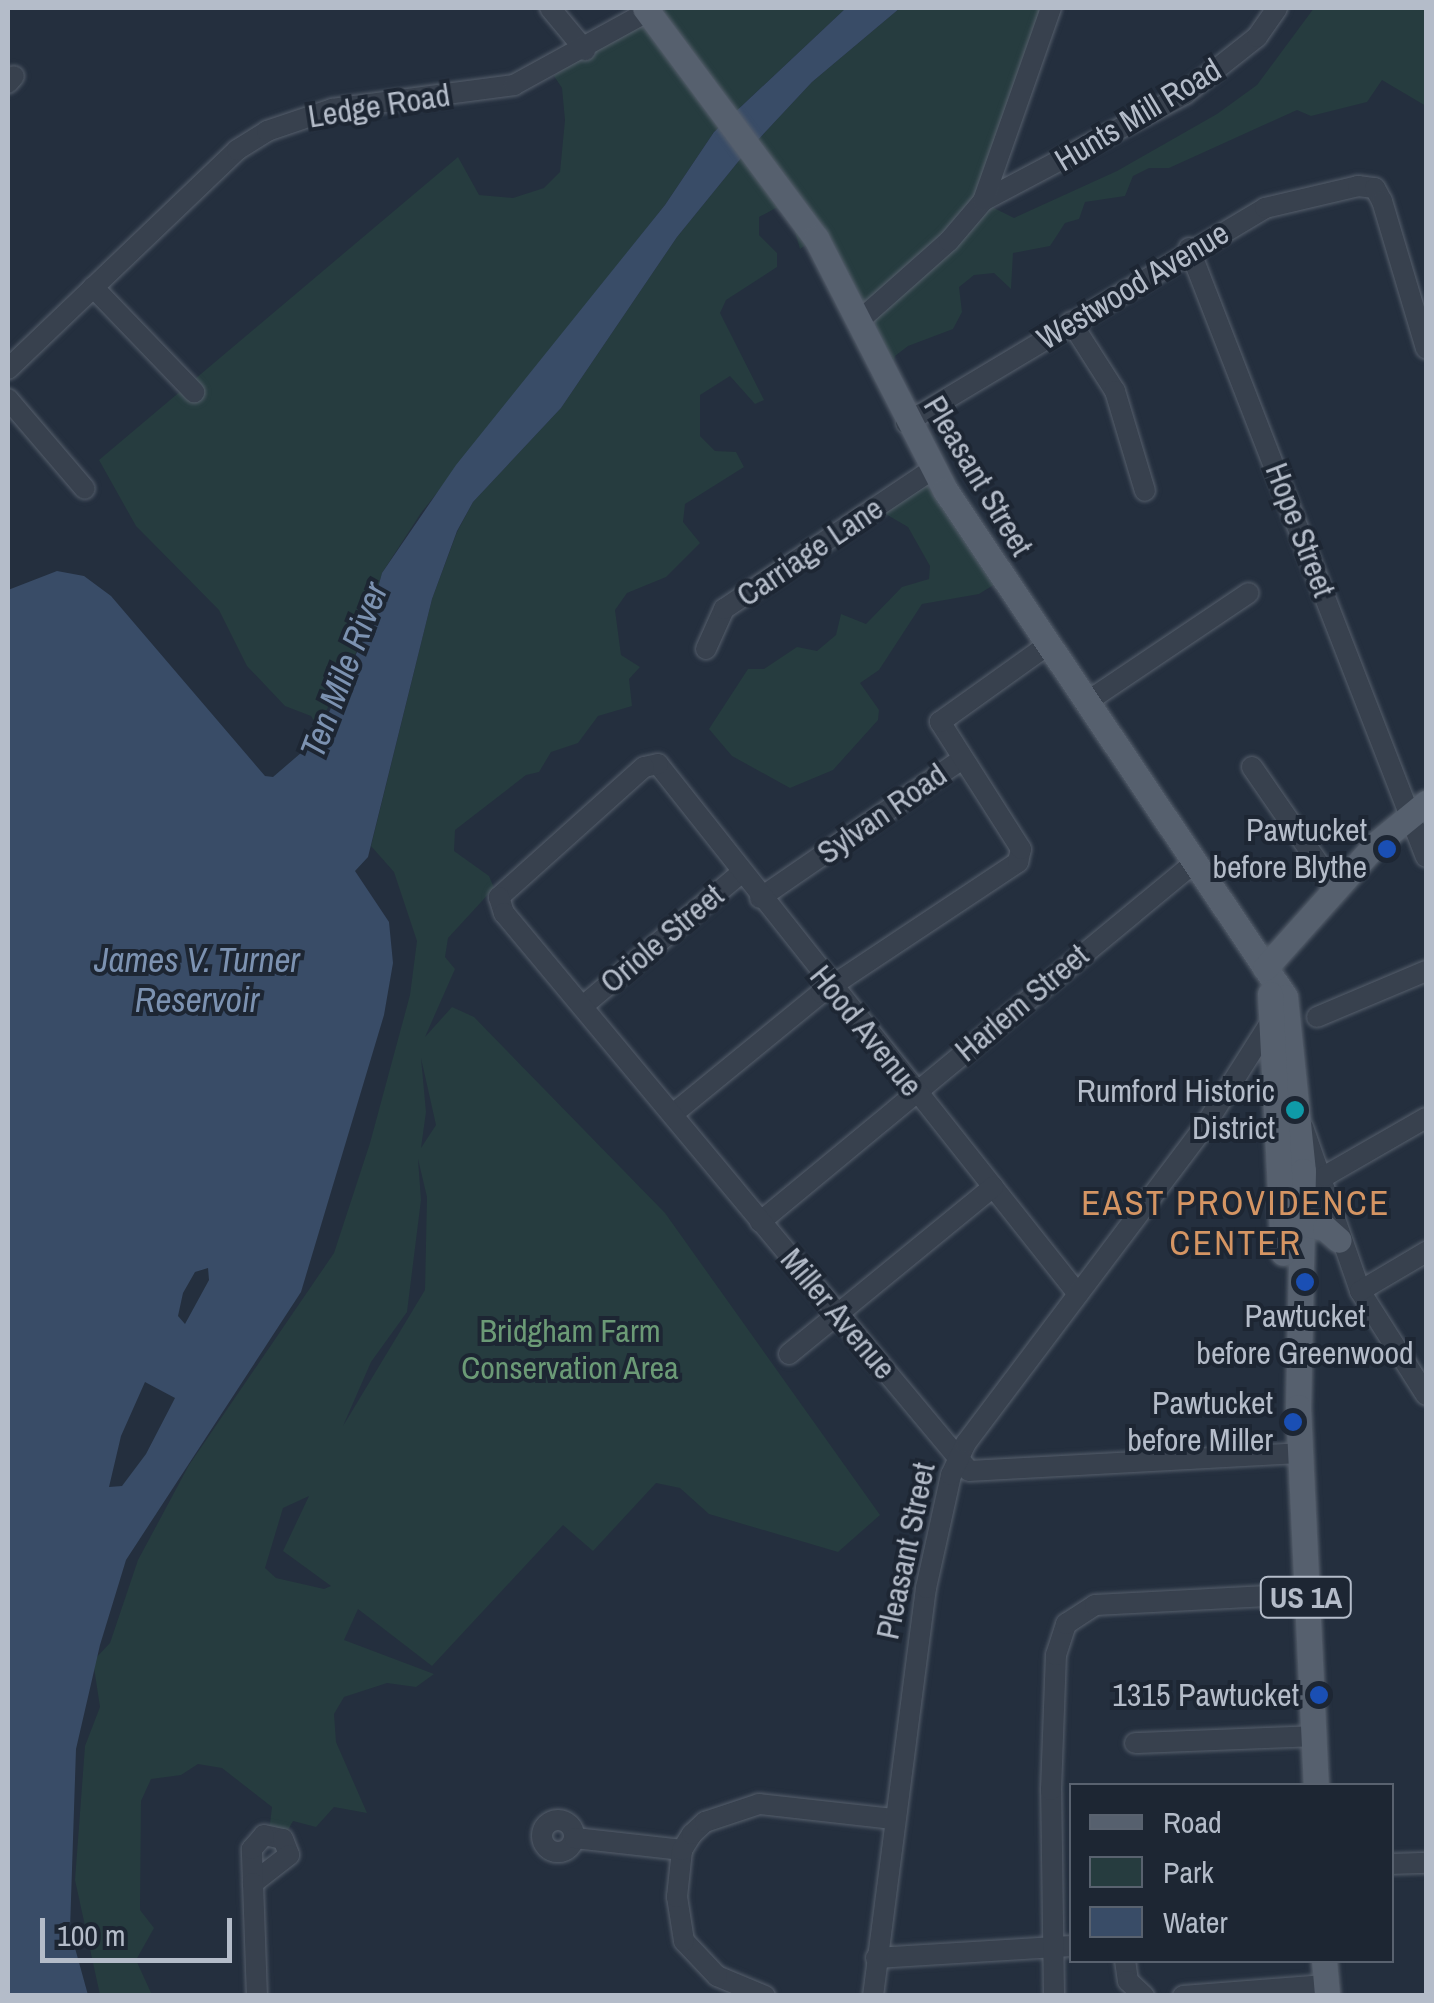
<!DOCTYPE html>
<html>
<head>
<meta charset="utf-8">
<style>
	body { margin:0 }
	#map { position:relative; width:1434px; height:2003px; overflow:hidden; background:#242f3e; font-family:"Archivo Narrow",sans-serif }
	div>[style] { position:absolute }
	.green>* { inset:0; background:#263c3f }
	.water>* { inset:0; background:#394c67 }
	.roads { filter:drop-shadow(0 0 2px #565f6c) drop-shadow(0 0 2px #565f6c) }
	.minor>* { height:20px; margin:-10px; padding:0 10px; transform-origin:10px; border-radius:10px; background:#38414e }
	.minor>.ring { margin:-10px; padding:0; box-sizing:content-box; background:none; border:20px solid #38414e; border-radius:50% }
	.major>* { height:25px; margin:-12.5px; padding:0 12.5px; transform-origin:12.5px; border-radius:12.5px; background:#56606e }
	.dots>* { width:28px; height:28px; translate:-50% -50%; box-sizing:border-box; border:5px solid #1d2633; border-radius:50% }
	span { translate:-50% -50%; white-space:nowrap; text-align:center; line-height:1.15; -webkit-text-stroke:8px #1d2633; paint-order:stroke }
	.shield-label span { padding:2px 8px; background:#1d2633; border:2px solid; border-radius:8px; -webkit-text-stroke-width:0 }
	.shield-label { font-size:30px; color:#b4bcc9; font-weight:700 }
	.street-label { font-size:32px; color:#b4bcc9 }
	.poi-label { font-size:32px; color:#b4bcc9 }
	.right { translate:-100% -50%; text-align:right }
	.park-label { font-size:32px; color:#6b9a76 }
	.water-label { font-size:35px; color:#7c92b1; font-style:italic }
	.neighbourhood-label { font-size:35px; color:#d59563; letter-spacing:2.5px }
	.frame { position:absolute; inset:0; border:10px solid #b4bcc9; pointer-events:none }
	.legend { position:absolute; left:1069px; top:1783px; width:325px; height:180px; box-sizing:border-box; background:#1d2633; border:2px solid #59626f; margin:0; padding:12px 18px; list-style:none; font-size:30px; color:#b4bcc9 }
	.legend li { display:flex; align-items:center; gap:20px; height:50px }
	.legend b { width:50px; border:2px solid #59626f }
	.scale { position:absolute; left:40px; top:1918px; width:192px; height:45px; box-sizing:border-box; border:5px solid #b4bcc9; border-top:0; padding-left:12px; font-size:30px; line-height:35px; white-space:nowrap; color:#b4bcc9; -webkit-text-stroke:8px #1d2633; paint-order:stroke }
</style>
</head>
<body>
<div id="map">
	<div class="green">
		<i style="clip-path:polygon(633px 8px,846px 8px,714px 132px,665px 205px,421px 513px,382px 573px,365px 635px,318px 727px,311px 716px,285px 706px,247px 666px,219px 610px,136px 526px,99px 460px,458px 157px,479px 195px,513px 198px,544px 188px,560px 172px,565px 120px,562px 88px,554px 76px)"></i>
		<i style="clip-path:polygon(evenodd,900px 8px,1051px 8px,989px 196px,994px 208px,1014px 218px,1117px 171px,1217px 114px,1257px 85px,1314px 8px,1426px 8px,1426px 106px,1382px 80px,1367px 102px,1311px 116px,1297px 110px,1169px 168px,1149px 168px,1133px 176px,1125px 196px,1085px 202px,1079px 219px,1065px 223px,1050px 246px,1013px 253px,1011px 289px,994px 273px,974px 275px,959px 287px,962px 312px,953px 329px,908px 346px,895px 356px,892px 371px,817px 237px,800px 249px,792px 221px,776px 208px,759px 217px,759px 235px,777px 253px,777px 267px,726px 300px,720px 313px,764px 400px,755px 404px,730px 376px,700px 395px,700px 436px,715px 451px,736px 452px,744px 467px,685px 504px,683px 522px,700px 543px,666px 577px,627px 593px,615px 610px,621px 655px,640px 667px,629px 679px,632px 706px,598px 716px,578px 743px,551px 752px,539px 772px,526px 775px,455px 830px,454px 851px,489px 876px,494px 888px,448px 938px,445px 957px,455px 969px,425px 1037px,452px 1007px,474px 1017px,665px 1213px,880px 1515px,838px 1552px,709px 1514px,680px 1488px,656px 1483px,593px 1551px,563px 1525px,432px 1666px,358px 1609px,344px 1640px,434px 1674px,416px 1687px,387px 1683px,344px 1697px,334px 1714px,336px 1742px,367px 1813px,334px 1807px,316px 1827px,293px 1821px,283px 1839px,269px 1832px,272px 1807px,222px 1768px,198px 1764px,181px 1775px,151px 1779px,141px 1801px,140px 1910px,154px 1928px,136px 1960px,152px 1995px,100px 1995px,75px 1880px,85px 1746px,100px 1707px,93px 1661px,110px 1643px,138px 1560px,189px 1465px,334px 1253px,370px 1143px,410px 995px,417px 941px,394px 872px,371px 846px,432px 599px,457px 532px,473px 502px,561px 408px,677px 237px,742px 157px,812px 82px,900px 8px,421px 1058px,436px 1125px,421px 1148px,426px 1112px,421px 1058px,900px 8px,418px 1159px,427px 1197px,425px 1290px,343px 1426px,371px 1362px,407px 1312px,421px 1200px,418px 1159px,900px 8px,309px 1496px,283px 1551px,331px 1586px,324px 1589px,276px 1578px,265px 1568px,283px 1508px,309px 1496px)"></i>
		<i style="clip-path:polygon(924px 474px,1003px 579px,979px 594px,922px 604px,879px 670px,860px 683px,879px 710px,878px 720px,833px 770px,790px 788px,732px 756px,709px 729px,748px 669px,764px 669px,797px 647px,817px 651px,836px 635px,841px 614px,866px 624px,902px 587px,929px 579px,930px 566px,908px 527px,884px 513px)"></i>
	</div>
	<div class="water">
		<i style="clip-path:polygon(evenodd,846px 8px,900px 8px,812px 82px,742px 157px,677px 237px,561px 408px,473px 502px,457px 531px,432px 599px,368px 857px,355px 871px,389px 922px,393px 963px,384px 1015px,301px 1292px,126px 1560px,100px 1645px,76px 1749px,70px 1930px,88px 1995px,8px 1996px,8px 590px,57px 571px,84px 576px,111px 596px,265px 776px,273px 777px,316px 740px,365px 635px,382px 573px,456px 465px,665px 205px,714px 132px,846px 8px,208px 1268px,209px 1280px,185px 1324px,178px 1316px,183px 1293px,195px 1272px,208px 1268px,846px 8px,145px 1382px,175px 1398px,146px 1454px,122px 1486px,109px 1487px,121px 1436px,145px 1382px)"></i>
	</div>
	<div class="roads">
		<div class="minor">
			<i style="left:550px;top:8px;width:55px;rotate:50.2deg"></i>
			<i style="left:8px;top:83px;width:9px;rotate:-49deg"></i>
			<i style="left:983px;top:201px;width:229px;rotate:-27.9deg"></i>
			<i style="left:1185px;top:94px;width:92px;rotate:-38.4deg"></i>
			<i style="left:1257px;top:37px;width:35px;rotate:-55deg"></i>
			<i style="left:1189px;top:248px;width:653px;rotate:68.74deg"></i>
			<i style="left:93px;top:287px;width:146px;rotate:46.1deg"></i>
			<i style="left:860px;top:320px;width:119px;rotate:-41.6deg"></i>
			<i style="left:949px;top:241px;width:52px;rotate:-49.6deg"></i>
			<i style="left:983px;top:201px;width:205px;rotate:-70.6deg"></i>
			<i style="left:1071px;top:322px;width:82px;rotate:57.5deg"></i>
			<i style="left:1115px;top:391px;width:104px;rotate:73.3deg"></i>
			<i style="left:8px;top:369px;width:317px;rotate:-43.7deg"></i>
			<i style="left:237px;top:150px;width:36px;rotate:-32deg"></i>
			<i style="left:267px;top:131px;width:69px;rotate:-18.7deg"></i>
			<i style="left:332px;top:109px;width:184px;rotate:-7.5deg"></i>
			<i style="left:514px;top:85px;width:152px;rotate:-28.8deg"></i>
			<i style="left:8px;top:399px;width:118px;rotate:49.5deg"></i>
			<i style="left:906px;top:423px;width:418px;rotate:-30.9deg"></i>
			<i style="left:1265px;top:208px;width:96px;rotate:-13.3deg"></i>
			<i style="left:1358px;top:186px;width:17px;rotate:7deg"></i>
			<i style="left:1375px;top:188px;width:15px;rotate:62deg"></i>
			<i style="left:1382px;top:201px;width:154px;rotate:73.4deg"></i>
			<i style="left:706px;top:649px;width:44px;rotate:-65.8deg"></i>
			<i style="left:724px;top:609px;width:250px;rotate:-33.8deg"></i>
			<i style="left:1085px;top:703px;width:197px;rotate:-33.9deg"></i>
			<i style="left:1252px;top:767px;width:150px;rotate:55.4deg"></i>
			<i style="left:760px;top:898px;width:242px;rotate:-34.5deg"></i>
			<i style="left:583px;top:1006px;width:208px;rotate:-40.1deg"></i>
			<i style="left:1317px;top:1017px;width:118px;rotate:-22.9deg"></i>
			<i style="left:673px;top:1114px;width:191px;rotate:-39.3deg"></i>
			<i style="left:821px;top:993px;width:237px;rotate:-33.6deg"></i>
			<i style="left:1018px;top:862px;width:13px;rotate:-77deg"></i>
			<i style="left:1021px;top:849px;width:151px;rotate:-122.5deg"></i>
			<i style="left:940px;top:722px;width:130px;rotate:-35.6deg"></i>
			<i style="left:1303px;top:1127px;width:174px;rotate:70.8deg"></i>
			<i style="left:1360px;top:1291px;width:123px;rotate:57.6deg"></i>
			<i style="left:1325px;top:1176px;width:116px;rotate:-29.9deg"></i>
			<i style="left:760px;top:1222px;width:563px;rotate:-39.6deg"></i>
			<i style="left:1360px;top:1291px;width:77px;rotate:-30.6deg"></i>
			<i style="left:1078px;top:1294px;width:676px;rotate:-128.4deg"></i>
			<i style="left:658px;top:764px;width:14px;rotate:168deg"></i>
			<i style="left:644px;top:767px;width:195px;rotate:138.1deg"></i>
			<i style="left:499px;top:897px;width:17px;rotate:73deg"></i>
			<i style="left:504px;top:913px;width:726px;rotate:50.19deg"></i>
			<i style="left:969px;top:1471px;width:330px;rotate:-3.1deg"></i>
			<i style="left:789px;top:1354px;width:264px;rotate:-39.3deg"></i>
			<i style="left:1135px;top:1743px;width:179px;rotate:-2.2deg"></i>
			<i class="ring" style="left:542px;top:1820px;width:12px;height:12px"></i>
			<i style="left:264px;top:1835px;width:19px;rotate:12deg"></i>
			<i style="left:283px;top:1839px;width:17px;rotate:69deg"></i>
			<i style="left:289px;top:1855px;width:46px;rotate:142.1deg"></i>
			<i style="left:253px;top:1883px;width:34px;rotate:-92deg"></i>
			<i style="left:252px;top:1849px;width:18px;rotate:-49deg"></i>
			<i style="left:575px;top:1838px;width:108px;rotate:6.4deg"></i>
			<i style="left:1392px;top:1864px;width:34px;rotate:-2deg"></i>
			<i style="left:253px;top:1883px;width:113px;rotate:88deg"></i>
			<i style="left:876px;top:1958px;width:196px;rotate:-3.5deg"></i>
			<i style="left:1125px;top:1960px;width:21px;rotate:82deg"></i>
			<i style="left:1128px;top:1981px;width:22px;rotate:43deg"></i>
			<i style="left:765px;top:1996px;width:52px;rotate:-157.4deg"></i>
			<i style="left:717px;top:1976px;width:48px;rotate:-133.3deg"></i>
			<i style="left:684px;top:1941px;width:45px;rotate:-99deg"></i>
			<i style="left:677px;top:1897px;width:47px;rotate:-83.9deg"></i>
			<i style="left:682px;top:1850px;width:19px;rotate:-58deg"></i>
			<i style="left:692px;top:1834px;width:18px;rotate:-43deg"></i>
			<i style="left:705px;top:1822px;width:57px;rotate:-18.4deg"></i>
			<i style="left:759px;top:1804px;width:134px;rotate:6.4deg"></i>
			<i style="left:873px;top:1996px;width:411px;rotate:-82.6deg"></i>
			<i style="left:926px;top:1588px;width:116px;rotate:-77.5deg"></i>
			<i style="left:951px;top:1475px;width:35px;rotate:-65deg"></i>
			<i style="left:966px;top:1443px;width:399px;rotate:-53deg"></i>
			<i style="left:1206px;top:1124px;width:123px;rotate:-57.6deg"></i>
			<i style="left:1054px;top:1996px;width:206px;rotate:-90.8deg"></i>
			<i style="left:1051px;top:1790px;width:135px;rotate:-87.9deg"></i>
			<i style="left:1056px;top:1655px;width:33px;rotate:-72deg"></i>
			<i style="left:1066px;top:1624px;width:35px;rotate:-33deg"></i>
			<i style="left:1095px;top:1605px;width:211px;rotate:-3deg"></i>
			<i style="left:1183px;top:1996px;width:143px;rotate:-4.4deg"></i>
		</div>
		<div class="major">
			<i style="left:645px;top:8px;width:287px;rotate:53.4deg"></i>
			<i style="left:816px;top:238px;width:283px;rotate:62.9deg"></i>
			<i style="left:945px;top:490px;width:610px;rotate:56.15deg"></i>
			<i style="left:1285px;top:997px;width:175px;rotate:84.1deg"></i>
			<i style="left:1303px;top:1171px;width:236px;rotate:91.2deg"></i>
			<i style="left:1298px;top:1407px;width:379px;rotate:87.3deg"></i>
			<i style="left:1265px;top:968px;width:166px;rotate:-48.2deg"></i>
			<i style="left:1376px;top:844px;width:65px;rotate:-39.4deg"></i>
			<i style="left:1270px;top:994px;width:259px;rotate:87.1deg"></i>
			<i style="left:1285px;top:1220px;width:41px;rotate:11.3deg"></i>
			<i style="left:1325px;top:1228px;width:18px;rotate:41deg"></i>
			<i style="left:1324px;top:1960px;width:36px;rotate:85deg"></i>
		</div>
	</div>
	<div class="dots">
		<i style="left:1387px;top:849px;background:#1a4fb4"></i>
		<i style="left:1295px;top:1110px;background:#0f9aa8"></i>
		<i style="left:1305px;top:1282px;background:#1a4fb4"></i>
		<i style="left:1293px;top:1422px;background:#1a4fb4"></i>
		<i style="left:1319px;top:1695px;background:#1a4fb4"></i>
	</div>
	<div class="shield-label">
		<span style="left:1306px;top:1597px">US 1A</span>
	</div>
	<div class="street-label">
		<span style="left:379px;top:106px;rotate:-9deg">Ledge Road</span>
		<span style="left:1138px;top:115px;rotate:-31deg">Hunts Mill Road</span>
		<span style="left:1133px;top:286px;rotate:-31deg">Westwood Avenue</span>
		<span style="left:978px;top:476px;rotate:59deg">Pleasant Street</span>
		<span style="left:1300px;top:530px;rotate:69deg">Hope Street</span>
		<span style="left:810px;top:552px;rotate:-34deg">Carriage Lane</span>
		<span style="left:882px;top:814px;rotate:-35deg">Sylvan Road</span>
		<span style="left:662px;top:939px;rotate:-40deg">Oriole Street</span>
		<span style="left:1022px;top:1003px;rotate:-40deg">Harlem Street</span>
		<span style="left:866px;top:1031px;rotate:51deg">Hood Avenue</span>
		<span style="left:838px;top:1314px;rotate:50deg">Miller Avenue</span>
		<span style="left:906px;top:1551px;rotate:-78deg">Pleasant Street</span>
	</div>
	<div class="poi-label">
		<span class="right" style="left:1367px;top:849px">Pawtucket<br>before Blythe</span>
		<span class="right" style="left:1275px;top:1110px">Rumford Historic<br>District</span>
		<span style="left:1305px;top:1335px">Pawtucket<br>before Greenwood</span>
		<span class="right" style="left:1273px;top:1422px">Pawtucket<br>before Miller</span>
		<span class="right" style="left:1299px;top:1695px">1315 Pawtucket</span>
	</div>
	<div class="park-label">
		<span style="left:570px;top:1350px">Bridgham Farm<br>Conservation Area</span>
	</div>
	<div class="water-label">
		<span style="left:344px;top:670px;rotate:-69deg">Ten Mile River</span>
		<span style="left:197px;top:980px">James V. Turner<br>Reservoir</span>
	</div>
	<div class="neighbourhood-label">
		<span style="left:1236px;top:1223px">EAST PROVIDENCE<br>CENTER</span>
	</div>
	<div class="frame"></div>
	<ul class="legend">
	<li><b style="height:12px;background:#56606e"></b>Road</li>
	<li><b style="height:28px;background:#263c3f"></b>Park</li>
	<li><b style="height:28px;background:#394c67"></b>Water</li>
	</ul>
	<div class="scale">100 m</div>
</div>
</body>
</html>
